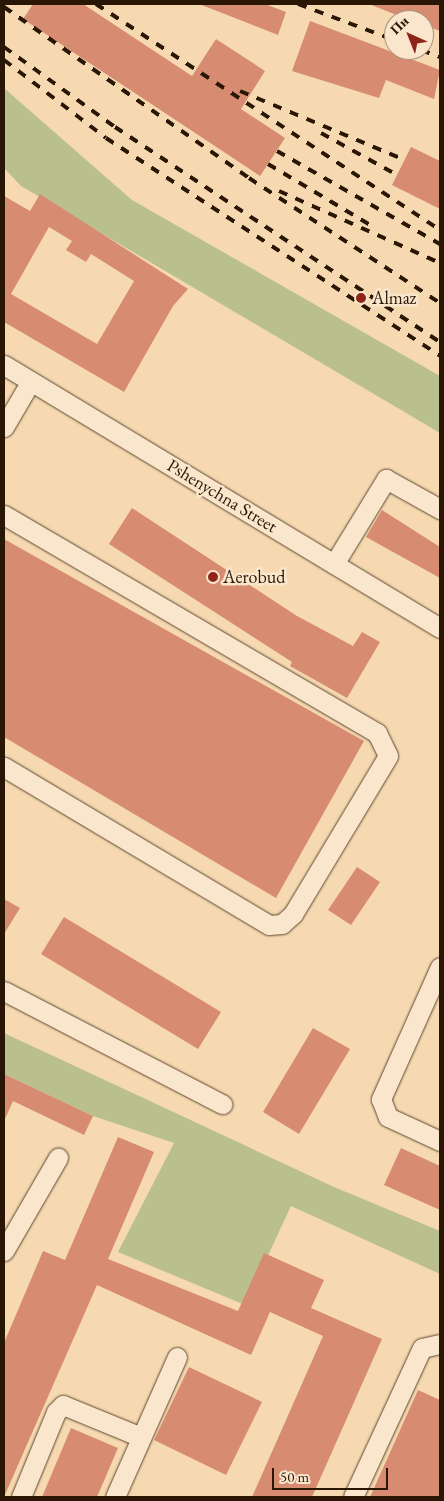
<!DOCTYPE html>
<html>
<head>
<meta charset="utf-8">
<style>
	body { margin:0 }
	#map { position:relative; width:444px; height:1501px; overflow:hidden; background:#f6d9b1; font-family:"EB Garamond",serif }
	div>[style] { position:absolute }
	.green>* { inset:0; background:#bac08d }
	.building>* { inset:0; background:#d78c72 }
	.roads { filter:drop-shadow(0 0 1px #5d472f) drop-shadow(0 0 1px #5d472f) }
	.minor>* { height:19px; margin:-9.5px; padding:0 9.5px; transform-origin:9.5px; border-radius:9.5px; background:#f9e6cc }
	.rail>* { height:4px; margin-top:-2px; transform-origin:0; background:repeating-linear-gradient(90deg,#2a1604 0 9px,transparent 0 18px) }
	.dots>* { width:14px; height:14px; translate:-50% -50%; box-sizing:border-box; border:2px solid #f9e6cc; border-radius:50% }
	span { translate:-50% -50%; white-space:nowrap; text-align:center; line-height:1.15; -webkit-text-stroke:5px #f9e6cc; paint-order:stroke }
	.poi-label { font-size:18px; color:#2a1604 }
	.left { translate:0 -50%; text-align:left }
	.street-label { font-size:18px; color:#2a1604 }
	.frame { position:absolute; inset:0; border:5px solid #2a1604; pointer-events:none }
	.north { position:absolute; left:384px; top:10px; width:50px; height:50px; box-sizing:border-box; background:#f9e6cc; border:1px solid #a6937c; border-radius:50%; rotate:316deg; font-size:14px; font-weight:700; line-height:20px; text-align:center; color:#2a1604 }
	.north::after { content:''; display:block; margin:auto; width:18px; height:22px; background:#8f2418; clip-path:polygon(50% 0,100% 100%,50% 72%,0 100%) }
	.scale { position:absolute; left:272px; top:1468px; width:116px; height:22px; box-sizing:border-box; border:2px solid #2a1604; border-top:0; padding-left:6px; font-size:15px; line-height:18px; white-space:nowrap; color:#2a1604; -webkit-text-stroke:4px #f9e6cc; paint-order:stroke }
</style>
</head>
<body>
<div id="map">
	<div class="green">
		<i style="clip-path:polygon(4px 88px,132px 200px,440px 376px,440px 433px,21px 186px,4px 168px)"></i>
		<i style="clip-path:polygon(4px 1033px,334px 1187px,440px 1231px,440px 1274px,291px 1206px,245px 1305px,118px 1252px,174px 1143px,93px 1116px,4px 1074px)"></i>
	</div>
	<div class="building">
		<i style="clip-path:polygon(33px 4px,83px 4px,192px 76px,216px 39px,265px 71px,241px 109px,285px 138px,260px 176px,23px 19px)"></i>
		<i style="clip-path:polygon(199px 4px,265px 4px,286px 12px,278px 35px)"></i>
		<i style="clip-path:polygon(369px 4px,440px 4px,440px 31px,424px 25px,424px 20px,409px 20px)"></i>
		<i style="clip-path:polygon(310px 21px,440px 70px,434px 99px,386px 80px,379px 98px,292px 71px)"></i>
		<i style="clip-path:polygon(411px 147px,440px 161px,440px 209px,392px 185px)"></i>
		<i style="clip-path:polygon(evenodd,40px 194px,188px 289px,173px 306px,124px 392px,4px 322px,4px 196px,30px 211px,40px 194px,49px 227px,72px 241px,66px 250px,86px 262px,91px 254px,134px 281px,97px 344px,11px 294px,49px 227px)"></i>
		<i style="clip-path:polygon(132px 508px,297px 616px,353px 646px,362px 632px,380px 642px,347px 698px,290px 666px,292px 662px,109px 544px)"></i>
		<i style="clip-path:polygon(382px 510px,440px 547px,440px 578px,366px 537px)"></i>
		<i style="clip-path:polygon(4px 539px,364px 741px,276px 898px,4px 737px)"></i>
		<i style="clip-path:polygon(357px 867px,380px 882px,351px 925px,328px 910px)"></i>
		<i style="clip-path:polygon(4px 899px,20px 908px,4px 934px)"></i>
		<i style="clip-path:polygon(64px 917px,221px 1012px,198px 1049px,41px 954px)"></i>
		<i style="clip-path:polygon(313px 1028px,350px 1049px,299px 1134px,263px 1112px)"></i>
		<i style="clip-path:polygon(4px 1074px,93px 1116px,84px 1135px,13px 1101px,4px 1121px)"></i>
		<i style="clip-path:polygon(118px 1137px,154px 1152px,108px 1259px,238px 1311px,264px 1253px,324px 1280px,311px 1308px,382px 1339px,312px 1497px,252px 1497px,323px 1336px,270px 1312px,251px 1355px,97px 1285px,4px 1497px,4px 1343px,43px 1251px,65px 1260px)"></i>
		<i style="clip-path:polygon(401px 1148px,440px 1166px,440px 1210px,384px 1185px)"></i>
		<i style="clip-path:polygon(189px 1367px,262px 1402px,226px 1475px,154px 1440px)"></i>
		<i style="clip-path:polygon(418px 1390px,440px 1400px,440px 1497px,370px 1497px)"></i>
		<i style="clip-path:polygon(71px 1428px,118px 1448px,97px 1497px,42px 1497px)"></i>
	</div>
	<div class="roads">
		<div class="minor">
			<i style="left:4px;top:365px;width:509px;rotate:31.1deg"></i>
			<i style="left:4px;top:427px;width:53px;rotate:-59.6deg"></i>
			<i style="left:4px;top:515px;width:432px;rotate:30.3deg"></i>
			<i style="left:377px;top:733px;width:25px;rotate:64deg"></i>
			<i style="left:388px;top:756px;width:184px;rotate:121deg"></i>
			<i style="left:293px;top:914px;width:15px;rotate:138deg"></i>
			<i style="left:282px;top:924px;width:13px;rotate:176deg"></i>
			<i style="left:269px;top:925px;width:309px;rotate:-149.2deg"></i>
			<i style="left:334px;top:564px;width:100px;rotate:-58.5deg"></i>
			<i style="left:386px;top:479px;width:62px;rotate:29.1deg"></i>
			<i style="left:440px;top:967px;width:145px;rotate:114.1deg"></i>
			<i style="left:381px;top:1099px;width:19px;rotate:69deg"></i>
			<i style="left:388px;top:1117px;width:57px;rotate:24.8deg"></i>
			<i style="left:4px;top:991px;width:246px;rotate:27.4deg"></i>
			<i style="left:4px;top:1251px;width:108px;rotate:-59.9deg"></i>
			<i style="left:21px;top:1497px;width:92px;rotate:-67.6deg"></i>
			<i style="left:56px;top:1412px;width:10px;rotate:-45deg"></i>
			<i style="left:63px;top:1405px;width:84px;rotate:22.3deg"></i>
			<i style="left:115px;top:1497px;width:153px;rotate:-66.1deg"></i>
			<i style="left:353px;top:1497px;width:164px;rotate:-65.2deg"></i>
			<i style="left:422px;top:1348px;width:18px;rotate:-13deg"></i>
		</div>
	</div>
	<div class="rail">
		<i style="left:96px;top:4px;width:412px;rotate:33.3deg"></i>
		<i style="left:298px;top:4px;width:103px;rotate:20.6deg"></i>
		<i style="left:4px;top:7px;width:299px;rotate:34.9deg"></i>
		<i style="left:249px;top:178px;width:228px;rotate:33.2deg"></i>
		<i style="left:4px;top:47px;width:137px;rotate:35.8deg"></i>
		<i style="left:115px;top:127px;width:390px;rotate:33.5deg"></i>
		<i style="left:421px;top:50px;width:20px;rotate:20deg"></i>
		<i style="left:4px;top:60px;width:128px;rotate:37.4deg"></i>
		<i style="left:106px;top:138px;width:399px;rotate:33.1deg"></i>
		<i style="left:240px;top:91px;width:179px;rotate:22.7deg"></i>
		<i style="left:321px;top:133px;width:87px;rotate:28.9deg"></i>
		<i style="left:277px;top:151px;width:188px;rotate:29.7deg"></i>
		<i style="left:268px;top:164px;width:121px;rotate:30.8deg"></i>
		<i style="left:279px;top:191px;width:176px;rotate:24.1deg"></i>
	</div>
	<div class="dots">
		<i style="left:361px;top:298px;background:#8f2418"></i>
		<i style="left:213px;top:577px;background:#8f2418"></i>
	</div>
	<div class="poi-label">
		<span class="left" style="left:372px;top:298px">Almaz</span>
		<span class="left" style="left:223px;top:577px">Aerobud</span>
	</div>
	<div class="street-label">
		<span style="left:222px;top:496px;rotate:31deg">Pshenychna Street</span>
	</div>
	<div class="frame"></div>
	<div class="north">Пн</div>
	<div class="scale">50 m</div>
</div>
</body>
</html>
